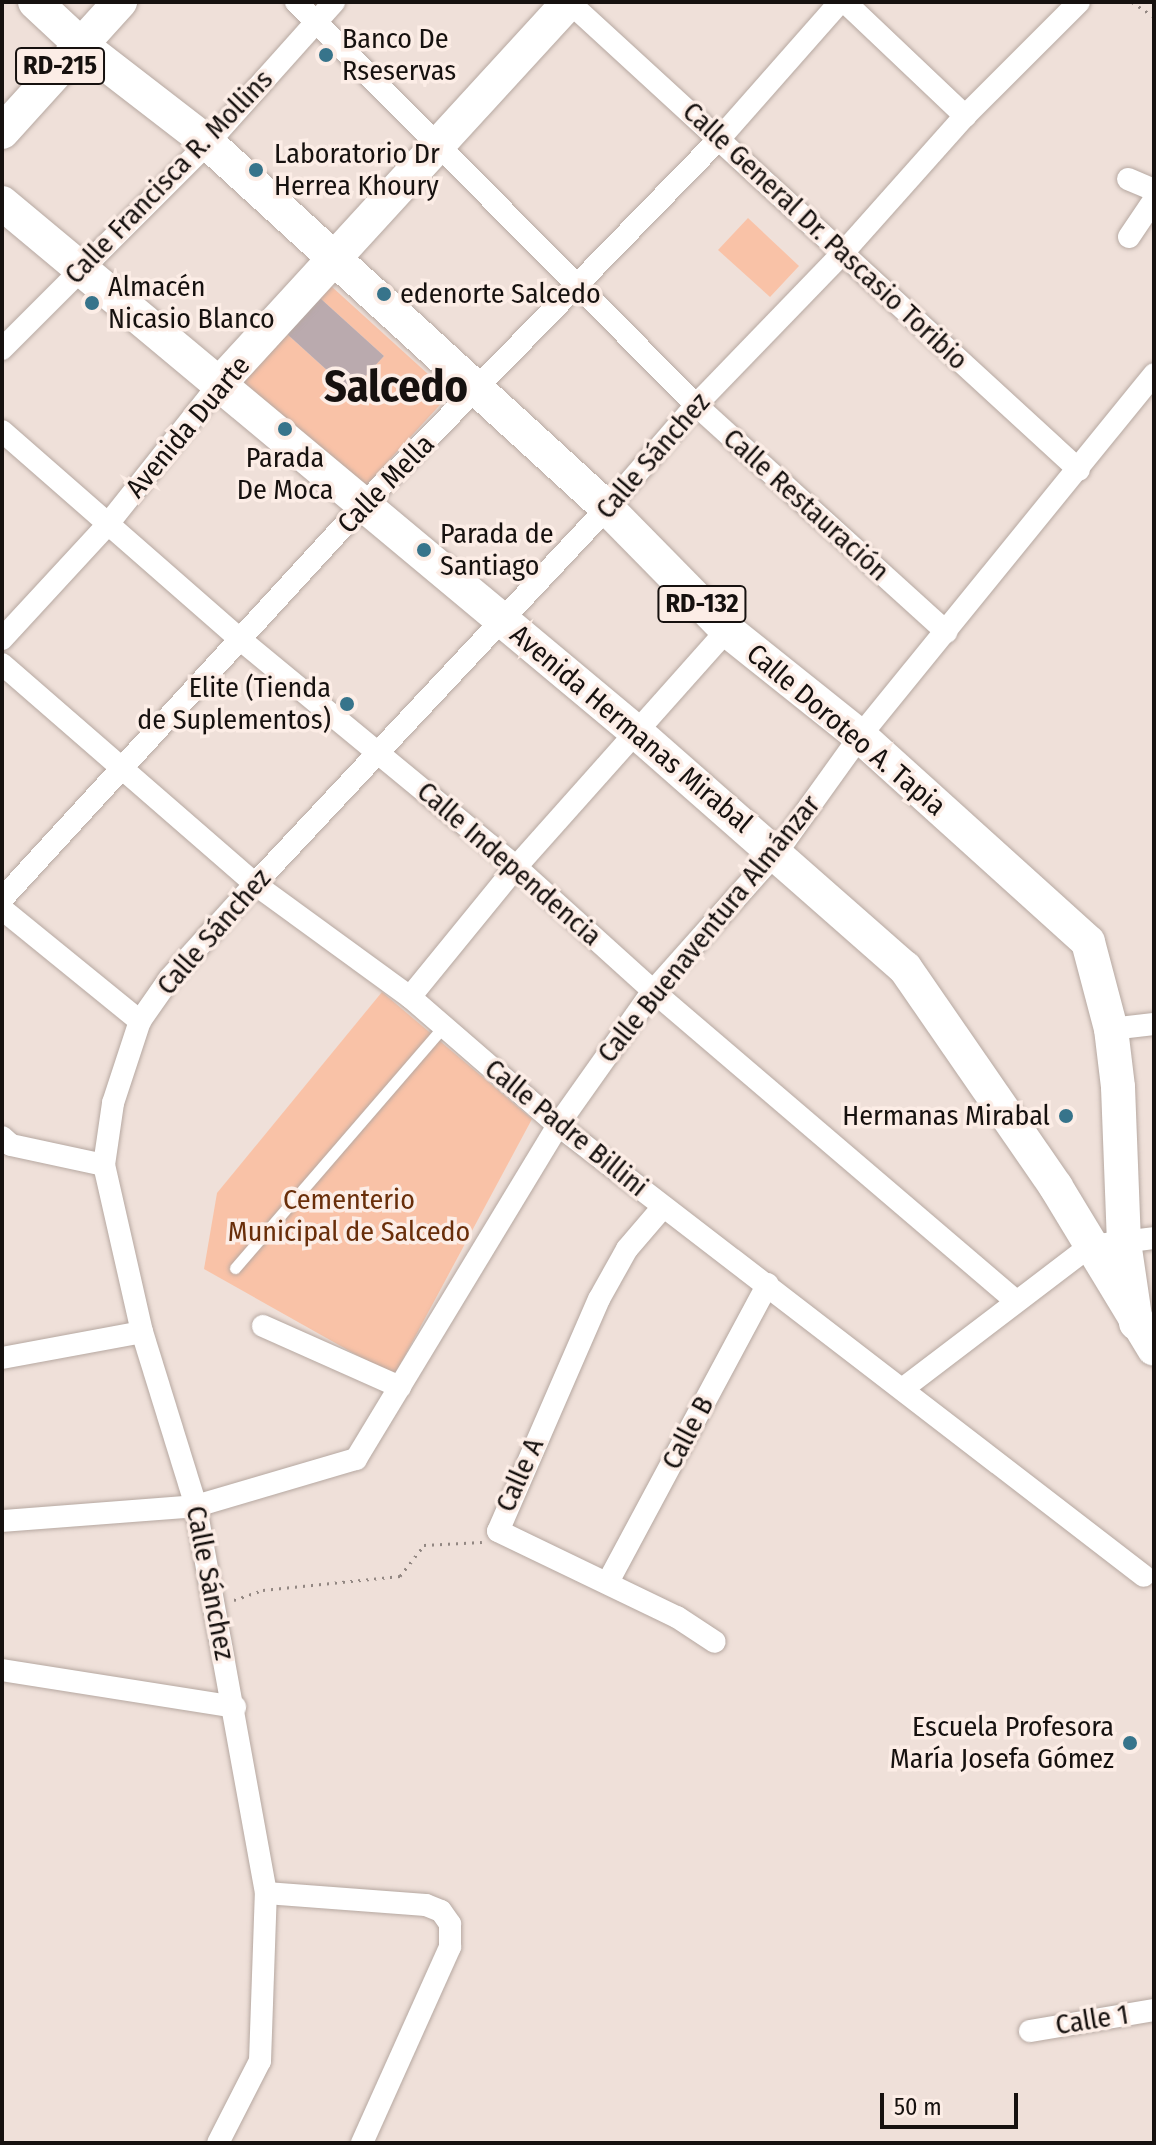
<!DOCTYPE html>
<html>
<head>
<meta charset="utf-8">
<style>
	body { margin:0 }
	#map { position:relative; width:1156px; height:2145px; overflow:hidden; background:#efe0d9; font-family:"Fira Sans Condensed",sans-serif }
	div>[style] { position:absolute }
	.green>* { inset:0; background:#f9c2a7 }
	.building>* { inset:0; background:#baaaae }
	.path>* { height:3px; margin-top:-1.5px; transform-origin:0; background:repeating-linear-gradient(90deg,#928782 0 2px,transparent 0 8px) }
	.roads { filter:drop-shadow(0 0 2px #b6a8a1) drop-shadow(0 0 2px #b6a8a1) }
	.lane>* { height:11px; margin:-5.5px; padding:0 5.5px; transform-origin:5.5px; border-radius:5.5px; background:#fff }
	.street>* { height:22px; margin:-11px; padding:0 11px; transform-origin:11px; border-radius:11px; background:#fff }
	.primary>* { height:34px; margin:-17px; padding:0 17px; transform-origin:17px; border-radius:17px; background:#fff }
	.dots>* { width:22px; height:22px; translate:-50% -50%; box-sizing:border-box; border:4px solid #fcede6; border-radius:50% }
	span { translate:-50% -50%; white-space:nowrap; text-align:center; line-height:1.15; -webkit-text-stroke:7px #fcede6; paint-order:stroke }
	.shield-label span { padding:2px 6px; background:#fcede6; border:2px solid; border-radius:6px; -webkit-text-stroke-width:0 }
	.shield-label { font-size:26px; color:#16110f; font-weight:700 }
	.poi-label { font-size:28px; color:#16110f }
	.left { translate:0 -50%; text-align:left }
	.right { translate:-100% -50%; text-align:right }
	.street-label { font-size:28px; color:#16110f }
	.park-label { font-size:28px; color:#692e0a }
	.town-label { font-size:44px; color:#16110f; font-weight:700 }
	.frame { position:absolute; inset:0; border:4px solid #16110f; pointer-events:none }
	.scale { position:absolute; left:880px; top:2093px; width:138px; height:36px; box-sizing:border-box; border:4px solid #16110f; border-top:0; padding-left:10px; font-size:24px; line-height:28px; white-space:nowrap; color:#16110f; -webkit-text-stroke:6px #fcede6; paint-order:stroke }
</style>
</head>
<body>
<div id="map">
	<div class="green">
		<i style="clip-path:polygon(748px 218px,799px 266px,770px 297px,718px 250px)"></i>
		<i style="clip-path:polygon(331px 286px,450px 394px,358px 494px,240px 385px,287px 334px,351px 392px,384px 356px,320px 298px)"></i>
		<i style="clip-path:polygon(382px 992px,532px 1119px,394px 1376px,204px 1269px,217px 1193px)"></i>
	</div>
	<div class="building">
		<i style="clip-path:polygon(320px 298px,384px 356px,351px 392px,287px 334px)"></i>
	</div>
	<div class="path">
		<i style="left:1132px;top:2px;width:27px;rotate:34deg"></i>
		<i style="left:234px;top:1600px;width:31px;rotate:-19deg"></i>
		<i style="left:263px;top:1590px;width:138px;rotate:-5.8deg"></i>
		<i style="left:400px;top:1576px;width:39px;rotate:-52deg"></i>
		<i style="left:424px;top:1545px;width:58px;rotate:-3deg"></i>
	</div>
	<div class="roads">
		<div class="lane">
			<i style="left:235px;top:1268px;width:320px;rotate:-49.2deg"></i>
		</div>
		<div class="street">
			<i style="left:296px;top:2px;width:568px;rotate:45.21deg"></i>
			<i style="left:696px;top:405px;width:338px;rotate:42.2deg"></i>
			<i style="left:569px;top:2px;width:692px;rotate:42.54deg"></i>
			<i style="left:845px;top:2px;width:166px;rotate:43.5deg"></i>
			<i style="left:1128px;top:179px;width:28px;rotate:23deg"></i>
			<i style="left:1129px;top:237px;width:45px;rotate:-56deg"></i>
			<i style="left:2px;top:349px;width:291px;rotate:-45deg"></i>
			<i style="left:208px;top:143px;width:189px;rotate:-48.2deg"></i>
			<i style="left:2px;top:431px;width:317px;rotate:41.2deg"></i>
			<i style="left:241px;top:640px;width:357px;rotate:39.5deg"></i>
			<i style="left:516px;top:867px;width:185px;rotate:42.1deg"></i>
			<i style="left:653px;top:991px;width:476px;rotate:40.5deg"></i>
			<i style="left:2px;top:639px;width:156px;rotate:-47.3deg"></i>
			<i style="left:108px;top:524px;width:180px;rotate:-51.5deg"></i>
			<i style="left:2px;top:664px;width:335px;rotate:41deg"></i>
			<i style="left:255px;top:884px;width:192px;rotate:36.1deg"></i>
			<i style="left:410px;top:997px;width:196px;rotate:40.9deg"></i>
			<i style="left:558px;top:1125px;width:739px;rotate:37.58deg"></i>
			<i style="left:2px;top:899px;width:533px;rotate:-47.51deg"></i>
			<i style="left:362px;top:506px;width:515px;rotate:-45.79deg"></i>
			<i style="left:721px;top:137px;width:180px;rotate:-48.6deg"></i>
			<i style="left:2px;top:909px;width:178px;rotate:39.1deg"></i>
			<i style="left:410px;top:997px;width:168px;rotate:-50.8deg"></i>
			<i style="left:516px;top:867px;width:317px;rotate:-48.3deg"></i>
			<i style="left:1111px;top:1029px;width:43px;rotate:-6.6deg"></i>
			<i style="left:2px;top:1137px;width:12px;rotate:42deg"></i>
			<i style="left:11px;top:1145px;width:95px;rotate:12.1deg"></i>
			<i style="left:663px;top:1207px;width:55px;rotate:130.6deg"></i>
			<i style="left:627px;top:1249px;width:57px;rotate:119.2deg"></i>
			<i style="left:599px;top:1299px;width:253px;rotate:113.5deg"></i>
			<i style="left:498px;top:1531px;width:199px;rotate:25.7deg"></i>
			<i style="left:677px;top:1617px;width:45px;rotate:33.3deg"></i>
			<i style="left:263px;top:1326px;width:150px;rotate:24deg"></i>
			<i style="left:2px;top:1358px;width:142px;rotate:-10.5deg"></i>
			<i style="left:905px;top:1387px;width:233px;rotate:-37.3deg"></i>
			<i style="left:1090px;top:1246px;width:64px;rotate:-7.1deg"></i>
			<i style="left:2px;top:1521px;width:195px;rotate:-4.4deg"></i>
			<i style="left:196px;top:1506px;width:167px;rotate:-16.4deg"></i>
			<i style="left:356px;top:1459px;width:390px;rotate:-58.8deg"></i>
			<i style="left:558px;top:1125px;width:164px;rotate:-54.7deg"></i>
			<i style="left:653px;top:991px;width:186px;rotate:-48.3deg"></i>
			<i style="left:777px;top:852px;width:143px;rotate:-54.4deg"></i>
			<i style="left:860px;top:736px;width:466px;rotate:-50.9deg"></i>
			<i style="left:608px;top:1582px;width:338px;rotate:-61.8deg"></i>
			<i style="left:2px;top:1670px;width:236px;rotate:9deg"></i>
			<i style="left:266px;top:1893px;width:160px;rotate:4.3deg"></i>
			<i style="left:426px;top:1905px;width:16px;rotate:22deg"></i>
			<i style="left:441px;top:1911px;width:16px;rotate:55deg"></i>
			<i style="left:450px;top:1924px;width:23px;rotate:90deg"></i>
			<i style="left:450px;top:1947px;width:215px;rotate:114.2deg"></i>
			<i style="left:1030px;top:2031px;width:126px;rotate:-9.6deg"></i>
			<i style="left:218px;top:2143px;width:92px;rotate:-62.9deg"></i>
			<i style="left:260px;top:2061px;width:168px;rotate:-88deg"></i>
			<i style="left:266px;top:1893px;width:393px;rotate:-100.3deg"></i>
			<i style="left:196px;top:1506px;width:182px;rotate:-107.2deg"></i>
			<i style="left:142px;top:1332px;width:171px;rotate:-102.8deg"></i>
			<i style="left:104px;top:1165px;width:63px;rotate:-81.7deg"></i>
			<i style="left:113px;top:1103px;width:86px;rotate:-71.8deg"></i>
			<i style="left:140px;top:1021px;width:52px;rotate:-55.1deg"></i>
			<i style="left:170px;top:978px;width:127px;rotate:-47.9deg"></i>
			<i style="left:255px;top:884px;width:515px;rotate:-46.89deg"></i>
			<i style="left:607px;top:508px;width:136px;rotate:-49.2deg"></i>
			<i style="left:696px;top:405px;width:209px;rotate:-46deg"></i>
			<i style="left:841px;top:255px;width:186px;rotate:-48.3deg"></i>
			<i style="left:965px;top:116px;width:161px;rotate:-45deg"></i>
		</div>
		<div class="primary">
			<i style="left:35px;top:2px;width:62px;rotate:43deg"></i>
			<i style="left:80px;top:44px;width:162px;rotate:37.7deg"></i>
			<i style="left:208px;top:143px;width:541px;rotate:42.45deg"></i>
			<i style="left:607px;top:508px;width:171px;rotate:45.5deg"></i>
			<i style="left:727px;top:630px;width:170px;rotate:38.6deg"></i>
			<i style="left:860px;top:736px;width:307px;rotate:42.1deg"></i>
			<i style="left:1088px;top:942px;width:90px;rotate:75.2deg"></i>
			<i style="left:1111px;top:1029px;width:58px;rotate:83.1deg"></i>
			<i style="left:1118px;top:1087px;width:155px;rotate:87.8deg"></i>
			<i style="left:1124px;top:1242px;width:82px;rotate:81.6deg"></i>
			<i style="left:2px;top:132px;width:176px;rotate:-47.8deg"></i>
			<i style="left:2px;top:203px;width:824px;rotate:39.83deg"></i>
			<i style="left:635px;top:731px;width:359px;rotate:41.3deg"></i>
			<i style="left:905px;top:968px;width:266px;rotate:55.4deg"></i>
			<i style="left:1056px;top:1187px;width:189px;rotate:58.8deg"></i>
			<i style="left:220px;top:383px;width:517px;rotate:-47.51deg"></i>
		</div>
	</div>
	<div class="dots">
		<i style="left:326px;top:55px;background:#37748b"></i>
		<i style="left:256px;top:170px;background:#37748b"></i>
		<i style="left:384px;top:294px;background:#37748b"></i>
		<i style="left:92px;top:303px;background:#37748b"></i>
		<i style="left:285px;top:429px;background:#37748b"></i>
		<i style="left:424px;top:550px;background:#37748b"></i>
		<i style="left:347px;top:704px;background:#37748b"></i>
		<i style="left:1066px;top:1116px;background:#37748b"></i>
		<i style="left:1130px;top:1743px;background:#37748b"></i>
	</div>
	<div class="shield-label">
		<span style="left:60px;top:66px">RD-215</span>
		<span style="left:702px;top:604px">RD-132</span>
	</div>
	<div class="poi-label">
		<span class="left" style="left:342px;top:55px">Banco De<br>Rseservas</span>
		<span class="left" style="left:274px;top:170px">Laboratorio Dr<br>Herrea Khoury</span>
		<span class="left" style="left:108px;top:303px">Almacén<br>Nicasio Blanco</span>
		<span class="left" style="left:400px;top:294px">edenorte Salcedo</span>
		<span style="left:285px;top:474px">Parada<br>De Moca</span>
		<span class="left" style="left:440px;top:550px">Parada de<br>Santiago</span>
		<span class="right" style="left:331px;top:704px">Elite (Tienda<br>de Suplementos)</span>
		<span class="right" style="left:1050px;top:1116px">Hermanas Mirabal</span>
		<span class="right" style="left:1114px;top:1743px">Escuela Profesora<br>María Josefa Gómez</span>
	</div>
	<div class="street-label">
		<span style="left:169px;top:177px;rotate:-46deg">Calle Francisca R. Mollins</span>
		<span style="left:825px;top:236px;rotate:43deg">Calle General Dr. Pascasio Toribio</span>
		<span style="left:188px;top:427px;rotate:-50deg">Avenida Duarte</span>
		<span style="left:653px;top:456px;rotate:-49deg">Calle Sánchez</span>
		<span style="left:386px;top:484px;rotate:-46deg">Calle Mella</span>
		<span style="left:806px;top:505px;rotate:42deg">Calle Restauración</span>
		<span style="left:631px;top:729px;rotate:40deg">Avenida Hermanas Mirabal</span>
		<span style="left:846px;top:730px;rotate:40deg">Calle Doroteo A. Tapia</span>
		<span style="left:509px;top:864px;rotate:41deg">Calle Independencia</span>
		<span style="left:709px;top:929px;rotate:-51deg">Calle Buenaventura Almánzar</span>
		<span style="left:214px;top:932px;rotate:-49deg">Calle Sánchez</span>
		<span style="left:566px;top:1128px;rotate:39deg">Calle Padre Billini</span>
		<span style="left:688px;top:1433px;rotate:-62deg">Calle B</span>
		<span style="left:520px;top:1475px;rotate:-66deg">Calle A</span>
		<span style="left:210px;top:1583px;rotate:79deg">Calle Sánchez</span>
		<span style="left:1092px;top:2020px;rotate:-9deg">Calle 1</span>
	</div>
	<div class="park-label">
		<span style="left:349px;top:1216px">Cementerio<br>Municipal de Salcedo</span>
	</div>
	<div class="town-label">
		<span style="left:396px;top:387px">Salcedo</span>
	</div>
	<div class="frame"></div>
	<div class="scale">50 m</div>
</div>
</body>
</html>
